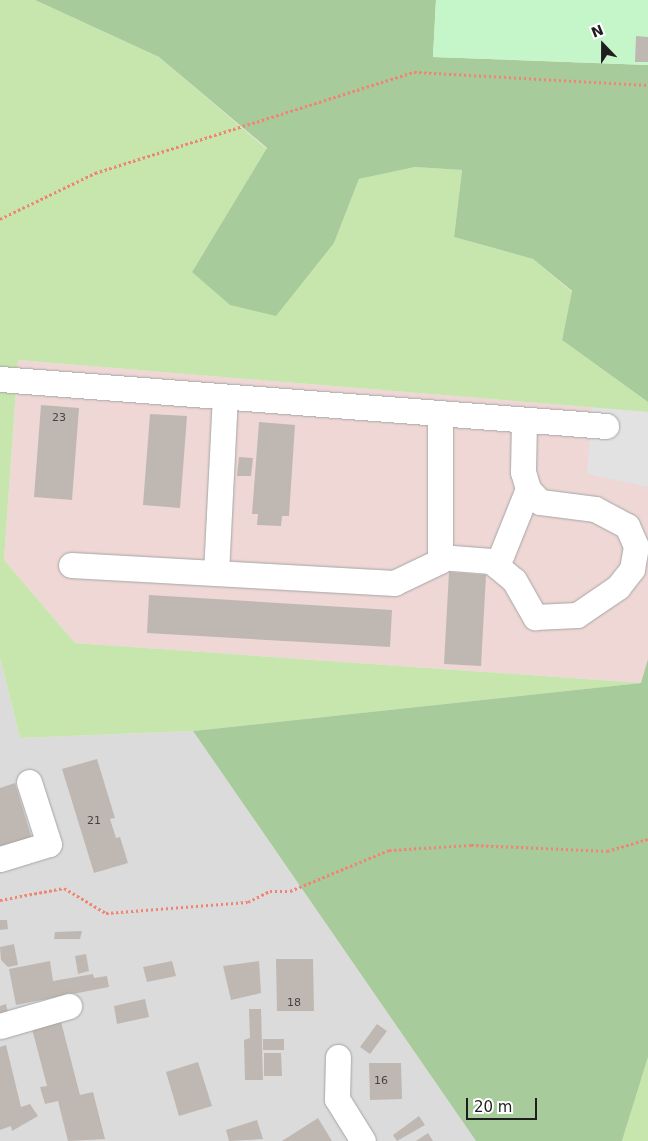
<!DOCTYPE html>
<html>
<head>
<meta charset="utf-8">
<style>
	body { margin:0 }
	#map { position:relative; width:648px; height:1141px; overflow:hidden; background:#efece5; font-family:"DejaVu Sans",sans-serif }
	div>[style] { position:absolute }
	.residential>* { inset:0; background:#dcdbdb }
	.commercial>* { inset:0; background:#eed7d5 }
	.grass>* { inset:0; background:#c7e6ae }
	.forest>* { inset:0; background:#a8cb9c }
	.park>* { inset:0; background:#c5f6ca }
	.parking>* { inset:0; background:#e2e2e2 }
	.building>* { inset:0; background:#bfb8b2 }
	.path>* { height:3px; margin-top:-1.5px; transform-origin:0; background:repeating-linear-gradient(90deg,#f18573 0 2.5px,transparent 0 5px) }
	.roads { filter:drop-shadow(0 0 1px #a5a5a5) drop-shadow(0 0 1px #a5a5a5) }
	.minor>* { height:25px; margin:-12.5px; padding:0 12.5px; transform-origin:12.5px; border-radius:12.5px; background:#fff }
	span { translate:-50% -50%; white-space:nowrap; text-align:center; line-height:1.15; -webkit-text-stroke:4px #fff; paint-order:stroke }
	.number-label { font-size:11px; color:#464443 }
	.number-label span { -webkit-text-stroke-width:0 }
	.north { position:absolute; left:578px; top:20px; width:50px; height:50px; -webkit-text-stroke:4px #fff; paint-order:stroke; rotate:338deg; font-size:14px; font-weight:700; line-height:20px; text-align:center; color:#1e1e1e }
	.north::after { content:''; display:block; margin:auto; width:18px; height:22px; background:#1e1e1e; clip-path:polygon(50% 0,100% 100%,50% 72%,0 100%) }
	.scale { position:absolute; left:466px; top:1098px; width:71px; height:22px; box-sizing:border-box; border:2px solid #1e1e1e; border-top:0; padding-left:6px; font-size:15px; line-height:18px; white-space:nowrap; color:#1e1e1e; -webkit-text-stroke:4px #fff; paint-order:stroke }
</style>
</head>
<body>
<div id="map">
	<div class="residential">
		<i style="clip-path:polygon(0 658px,20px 738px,193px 731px,476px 1141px,0 1141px)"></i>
	</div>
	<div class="commercial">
		<i style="clip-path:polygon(18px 360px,648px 412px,648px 659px,642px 683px,75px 643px,4px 560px)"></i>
	</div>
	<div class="grass">
		<i style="clip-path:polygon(0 0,35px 0,159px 57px,267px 149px,192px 272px,334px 243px,359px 179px,415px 167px,462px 170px,454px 237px,533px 259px,572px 292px,562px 340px,648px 402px,648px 412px,18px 360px,4px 560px,75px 643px,642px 683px,193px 731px,20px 738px,0 658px)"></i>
		<i style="clip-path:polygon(648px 1057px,648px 1141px,622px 1141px)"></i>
	</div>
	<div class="forest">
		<i style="clip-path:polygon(35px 0,436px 0,433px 57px,648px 65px,648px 402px,562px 340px,572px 291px,533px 259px,454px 237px,462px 170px,415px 167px,359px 179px,334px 243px,276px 316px,230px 305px,192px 272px,267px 148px,159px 57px)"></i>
		<i style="clip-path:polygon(648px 659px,648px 1057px,622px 1141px,476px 1141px,193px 731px,641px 683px)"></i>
	</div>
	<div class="park">
		<i style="clip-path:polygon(436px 0,648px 0,648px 65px,433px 57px)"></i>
	</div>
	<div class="parking">
		<i style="clip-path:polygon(592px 408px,648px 412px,648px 487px,587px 474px)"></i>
	</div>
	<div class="building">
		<i style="clip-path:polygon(636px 36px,648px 37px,648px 62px,635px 62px)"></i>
		<i style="clip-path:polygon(41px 405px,79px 408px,72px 500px,34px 497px)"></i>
		<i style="clip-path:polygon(150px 414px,187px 416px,180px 508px,143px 505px)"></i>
		<i style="clip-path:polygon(259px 422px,295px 425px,289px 516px,282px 516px,281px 526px,257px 525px,258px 514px,252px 514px)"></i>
		<i style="clip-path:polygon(239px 457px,253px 458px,251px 476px,237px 476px)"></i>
		<i style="clip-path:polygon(449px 572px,486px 575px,481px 666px,444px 664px)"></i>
		<i style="clip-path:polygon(149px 595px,392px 610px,390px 647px,147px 633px)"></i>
		<i style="clip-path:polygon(97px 759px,115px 818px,110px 819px,116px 838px,120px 837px,128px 863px,94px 873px,62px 769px)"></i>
		<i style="clip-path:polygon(15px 783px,32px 839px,0 848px,0 788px)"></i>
		<i style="clip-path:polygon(0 920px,7px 920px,8px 929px,0 930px)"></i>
		<i style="clip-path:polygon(82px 931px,80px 939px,54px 939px,55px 932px)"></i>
		<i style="clip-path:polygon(14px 944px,18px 965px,8px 967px,1px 960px,0 947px)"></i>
		<i style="clip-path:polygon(86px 954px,89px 971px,78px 974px,75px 956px)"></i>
		<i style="clip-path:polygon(276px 959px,313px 959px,314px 1011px,277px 1011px)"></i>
		<i style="clip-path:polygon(50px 961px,53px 981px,93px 974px,94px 978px,107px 976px,109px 987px,16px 1005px,9px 969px)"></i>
		<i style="clip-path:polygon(172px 961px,176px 976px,147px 982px,143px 967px)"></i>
		<i style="clip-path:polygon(259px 961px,261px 993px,231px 1000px,223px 966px)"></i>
		<i style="clip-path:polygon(145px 999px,149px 1017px,117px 1024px,114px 1006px)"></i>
		<i style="clip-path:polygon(6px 1004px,9px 1017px,0 1020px,0 1006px)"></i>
		<i style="clip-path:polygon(249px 1009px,261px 1009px,263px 1080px,245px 1080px,244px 1040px,250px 1038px)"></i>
		<i style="clip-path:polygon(60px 1018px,80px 1095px,93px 1092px,105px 1139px,68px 1141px,58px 1101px,45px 1104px,40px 1087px,47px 1086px,31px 1025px)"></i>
		<i style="clip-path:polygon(377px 1024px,387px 1031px,370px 1054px,360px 1047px)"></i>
		<i style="clip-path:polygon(263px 1039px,284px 1039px,284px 1050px,263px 1050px)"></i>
		<i style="clip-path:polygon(6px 1045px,21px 1107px,30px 1104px,38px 1116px,12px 1131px,11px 1126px,0 1130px,0 1047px)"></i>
		<i style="clip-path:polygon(264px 1053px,281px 1053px,282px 1076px,264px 1076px)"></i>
		<i style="clip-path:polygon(198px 1062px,212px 1106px,179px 1116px,166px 1072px)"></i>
		<i style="clip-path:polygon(369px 1063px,401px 1063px,402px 1099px,370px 1100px)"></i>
		<i style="clip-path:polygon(419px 1116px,425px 1125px,397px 1141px,393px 1135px)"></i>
		<i style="clip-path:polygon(318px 1118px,332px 1141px,282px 1141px)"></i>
		<i style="clip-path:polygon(257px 1120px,263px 1139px,229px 1141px,226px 1130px)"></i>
		<i style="clip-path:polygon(428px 1133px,433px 1141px,416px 1141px)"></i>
	</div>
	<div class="path">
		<i style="left:0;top:219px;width:106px;rotate:-25.8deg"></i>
		<i style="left:95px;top:173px;width:335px;rotate:-17.6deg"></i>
		<i style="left:414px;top:72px;width:234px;rotate:3.2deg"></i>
		<i style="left:0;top:900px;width:65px;rotate:-10.6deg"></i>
		<i style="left:64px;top:888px;width:49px;rotate:30.8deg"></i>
		<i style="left:106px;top:913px;width:142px;rotate:-4.4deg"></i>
		<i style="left:248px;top:902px;width:25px;rotate:-27deg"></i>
		<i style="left:270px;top:891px;width:20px"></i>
		<i style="left:290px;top:891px;width:107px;rotate:-22.5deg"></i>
		<i style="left:389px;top:850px;width:82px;rotate:-3.5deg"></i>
		<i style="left:471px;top:845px;width:136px;rotate:2.5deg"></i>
		<i style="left:607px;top:851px;width:43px;rotate:-16.3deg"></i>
	</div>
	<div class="roads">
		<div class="minor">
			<i style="left:0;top:379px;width:608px;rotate:4.43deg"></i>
			<i style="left:440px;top:557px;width:51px;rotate:4.5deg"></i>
			<i style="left:491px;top:561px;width:30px;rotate:40deg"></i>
			<i style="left:514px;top:580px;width:43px;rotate:60.4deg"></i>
			<i style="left:535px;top:617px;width:42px;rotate:-2.7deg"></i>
			<i style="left:577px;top:615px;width:50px;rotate:-34.3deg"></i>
			<i style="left:618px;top:587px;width:23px;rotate:-52deg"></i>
			<i style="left:632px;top:569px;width:23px;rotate:-80deg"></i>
			<i style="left:636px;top:546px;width:22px;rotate:-114deg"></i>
			<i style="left:627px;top:526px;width:36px;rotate:-152deg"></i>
			<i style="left:595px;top:509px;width:55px;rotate:-172.7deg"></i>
			<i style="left:540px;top:502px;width:18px;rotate:-133deg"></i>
			<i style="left:528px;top:489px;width:18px;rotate:-106deg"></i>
			<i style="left:523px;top:472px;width:52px;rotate:-88.9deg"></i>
			<i style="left:71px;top:565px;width:324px;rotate:3.2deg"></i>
			<i style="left:394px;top:583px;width:51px;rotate:-25.6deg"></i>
			<i style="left:440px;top:561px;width:147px;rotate:-90deg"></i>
			<i style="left:497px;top:566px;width:83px;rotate:-68.1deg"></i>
			<i style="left:216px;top:573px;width:176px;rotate:-87.1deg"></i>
			<i style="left:0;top:859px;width:51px;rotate:-17deg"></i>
			<i style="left:49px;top:844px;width:65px;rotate:-107.9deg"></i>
			<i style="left:0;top:1026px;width:72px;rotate:-16.2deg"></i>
			<i style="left:338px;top:1057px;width:42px;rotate:91.4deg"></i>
			<i style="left:337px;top:1099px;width:49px;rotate:58.2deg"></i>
		</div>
	</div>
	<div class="number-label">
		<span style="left:59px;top:418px">23</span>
		<span style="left:94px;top:821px">21</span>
		<span style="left:294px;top:1003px">18</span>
		<span style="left:381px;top:1081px">16</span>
	</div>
	<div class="north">N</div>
	<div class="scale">20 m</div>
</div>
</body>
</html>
